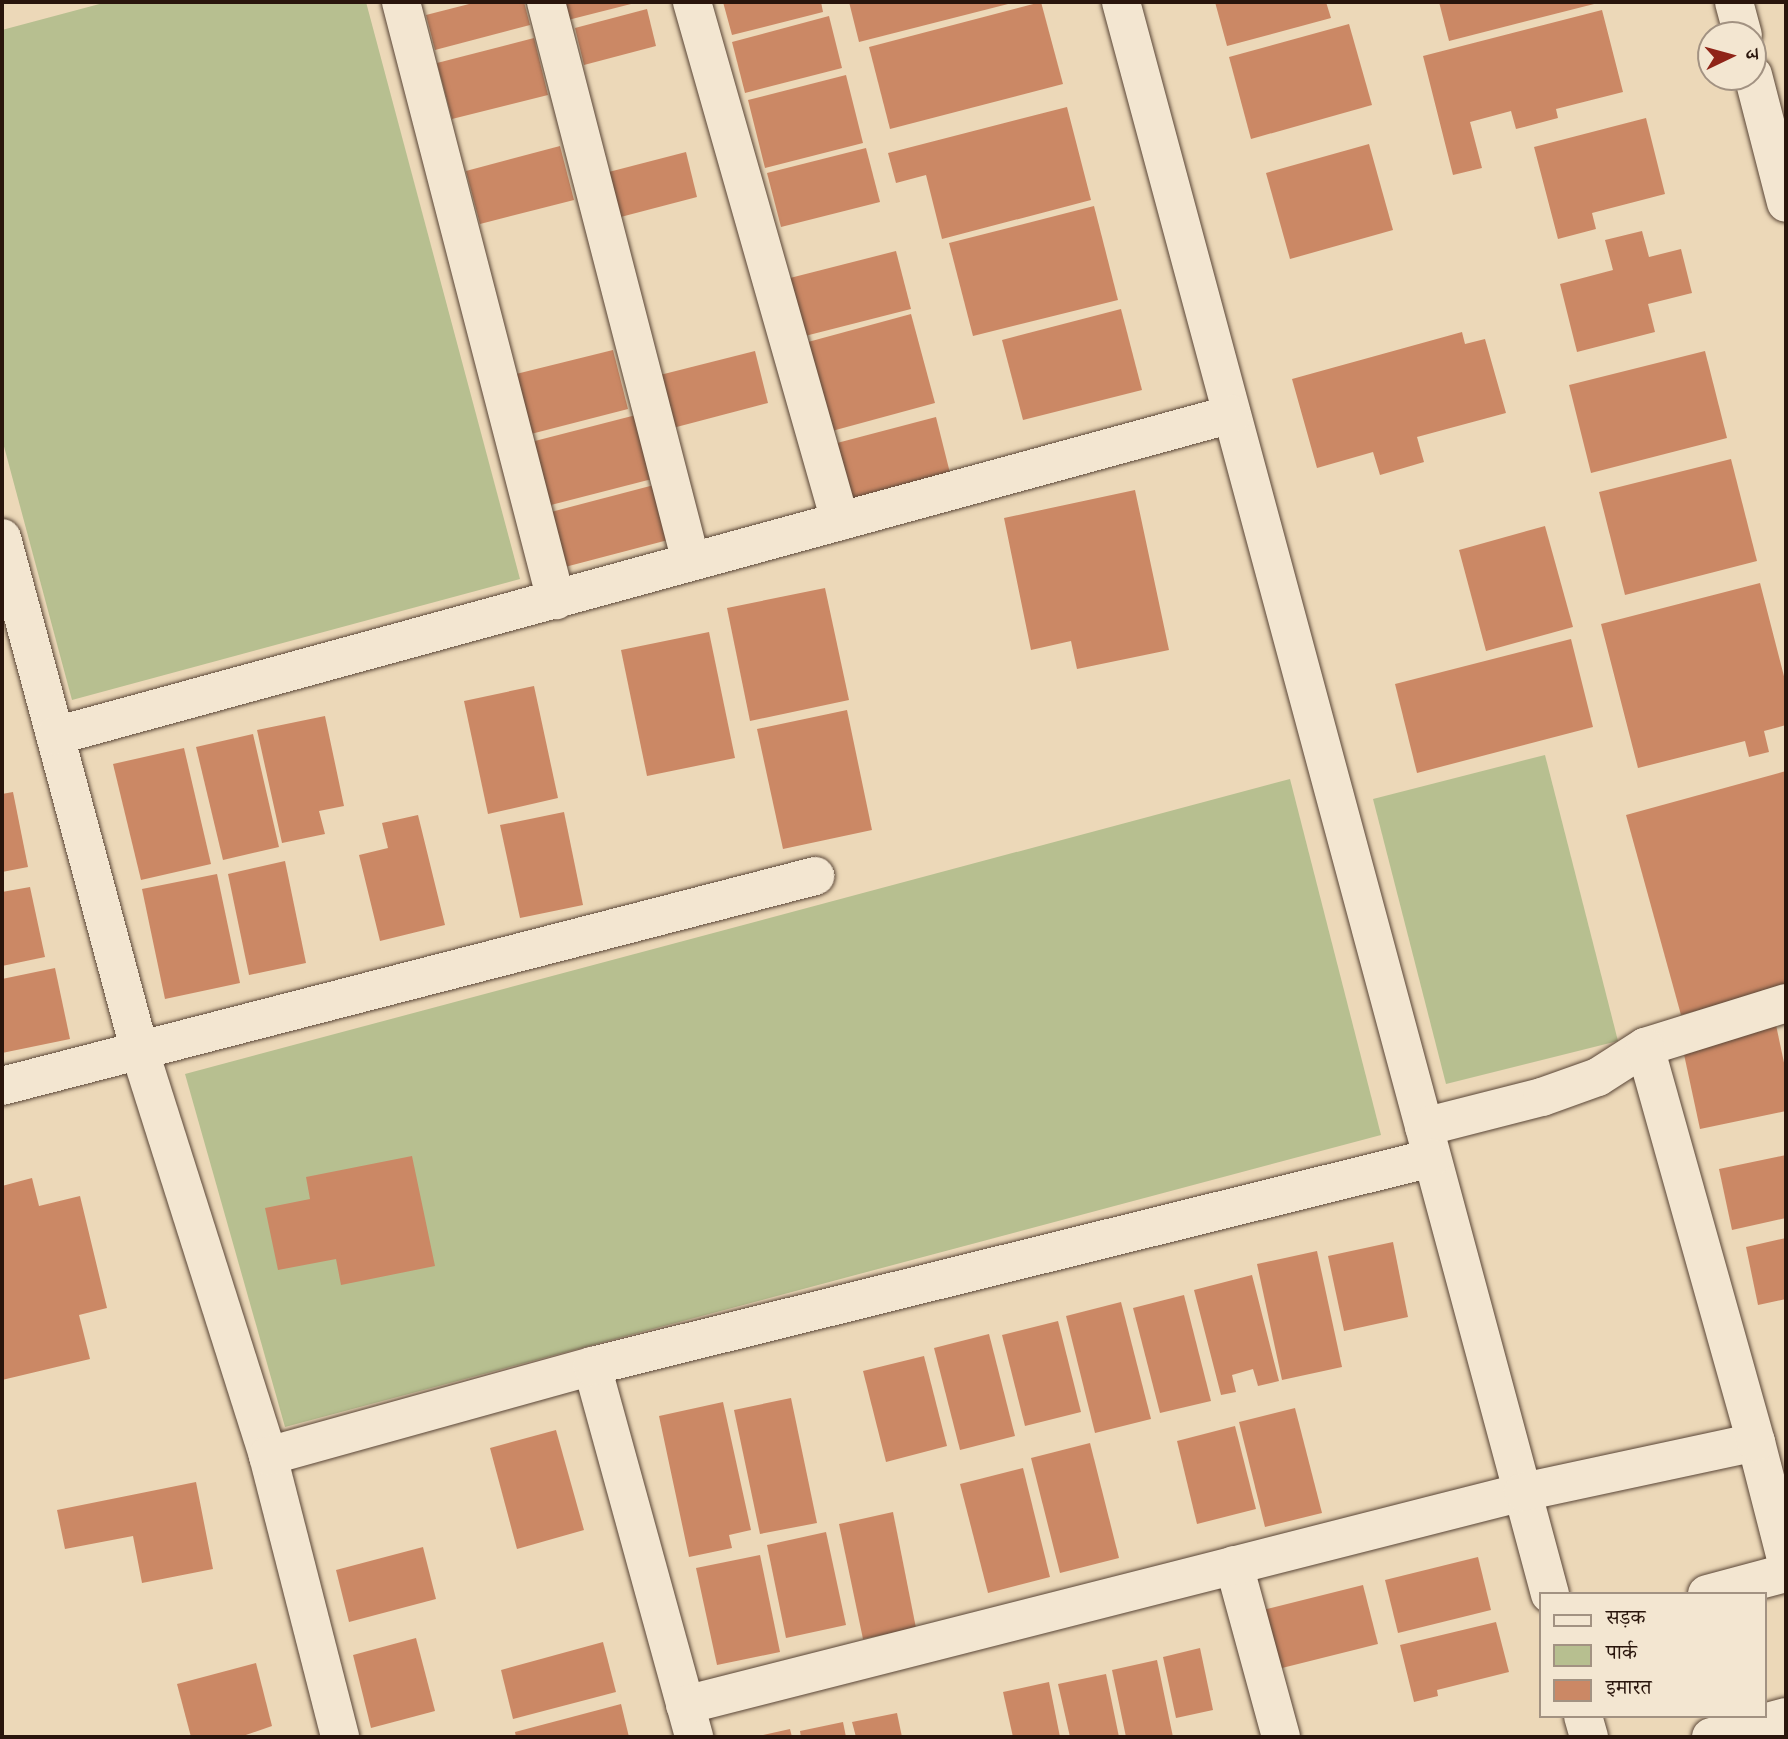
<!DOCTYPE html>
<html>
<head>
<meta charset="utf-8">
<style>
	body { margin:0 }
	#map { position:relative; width:1788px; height:1739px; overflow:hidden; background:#ecd8b8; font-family:"IM FELL DW Pica","Noto Serif Devanagari",serif }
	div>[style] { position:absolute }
	.green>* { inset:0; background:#b7bf90 }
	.building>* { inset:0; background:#cb8865 }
	.roads { filter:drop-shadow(0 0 2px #5a4637) drop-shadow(0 0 2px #5a4637) }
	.street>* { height:38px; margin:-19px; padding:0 19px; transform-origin:19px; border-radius:19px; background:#f3e6d1 }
	.secondary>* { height:38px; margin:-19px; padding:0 19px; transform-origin:19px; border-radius:19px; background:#f3e6d1 }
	span { translate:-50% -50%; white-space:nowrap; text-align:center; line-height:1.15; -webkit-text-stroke:6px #f3e6d1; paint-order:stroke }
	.frame { position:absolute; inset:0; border:4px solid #29150c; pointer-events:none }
	.legend { position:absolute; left:1539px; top:1592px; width:228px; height:126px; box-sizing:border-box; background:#f3e6d1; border:2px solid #a29282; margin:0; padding:9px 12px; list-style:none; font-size:21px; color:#29150c }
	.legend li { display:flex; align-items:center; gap:14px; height:35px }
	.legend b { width:35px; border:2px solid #a29282 }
	.north { position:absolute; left:1697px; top:21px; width:70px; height:70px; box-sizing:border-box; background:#f3e6d1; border:2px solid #a29282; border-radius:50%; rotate:85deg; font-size:19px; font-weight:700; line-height:28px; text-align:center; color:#29150c }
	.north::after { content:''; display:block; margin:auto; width:24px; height:32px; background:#8f2418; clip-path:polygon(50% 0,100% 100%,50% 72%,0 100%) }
</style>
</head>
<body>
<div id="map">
	<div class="green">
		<i style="clip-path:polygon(107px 2px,366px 2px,520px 579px,72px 700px,2px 439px,2px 30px)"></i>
		<i style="clip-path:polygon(1545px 755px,1618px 1041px,1446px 1084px,1373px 799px)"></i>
		<i style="clip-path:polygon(1290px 779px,1381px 1135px,285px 1427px,185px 1074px)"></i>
	</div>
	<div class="building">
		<i style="clip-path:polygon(477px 2px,524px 2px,530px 25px,435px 50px,426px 15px)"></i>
		<i style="clip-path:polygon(563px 2px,635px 2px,635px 3px,568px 20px)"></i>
		<i style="clip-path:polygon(723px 2px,821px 2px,823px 12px,732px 35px)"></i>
		<i style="clip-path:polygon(849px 2px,1012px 2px,1012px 3px,859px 42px)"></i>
		<i style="clip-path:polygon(1041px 2px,1063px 84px,890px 129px,869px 47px)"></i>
		<i style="clip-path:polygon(1215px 2px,1326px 2px,1331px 18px,1227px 46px)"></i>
		<i style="clip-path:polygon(1439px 2px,1598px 2px,1598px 3px,1449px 41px)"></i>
		<i style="clip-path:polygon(647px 9px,656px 46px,584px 65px,575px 28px)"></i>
		<i style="clip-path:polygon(1602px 10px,1623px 92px,1556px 109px,1558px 118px,1516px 129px,1511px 111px,1470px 122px,1482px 168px,1453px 175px,1423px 56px)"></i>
		<i style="clip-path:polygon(829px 16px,842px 68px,745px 93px,732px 42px)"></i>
		<i style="clip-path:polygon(1349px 24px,1372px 105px,1251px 139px,1229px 57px)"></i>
		<i style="clip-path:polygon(534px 38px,548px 95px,452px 119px,437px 63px)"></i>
		<i style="clip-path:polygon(846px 75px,863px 143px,765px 168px,748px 100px)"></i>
		<i style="clip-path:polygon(1067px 107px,1091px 200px,942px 239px,926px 175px,896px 183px,888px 153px)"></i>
		<i style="clip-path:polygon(1646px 118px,1665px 194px,1592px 213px,1596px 229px,1558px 239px,1534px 147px)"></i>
		<i style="clip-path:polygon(1369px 144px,1393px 230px,1290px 259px,1266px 173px)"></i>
		<i style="clip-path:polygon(560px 146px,574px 200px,480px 224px,466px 171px)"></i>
		<i style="clip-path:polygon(866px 148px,880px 202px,781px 227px,767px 173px)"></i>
		<i style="clip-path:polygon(686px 152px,697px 197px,613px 219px,601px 174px)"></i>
		<i style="clip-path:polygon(1094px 206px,1118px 300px,973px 336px,949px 243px)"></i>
		<i style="clip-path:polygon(1642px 231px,1649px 257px,1681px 249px,1692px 293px,1648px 304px,1655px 332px,1577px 352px,1560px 284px,1613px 270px,1605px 240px)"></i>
		<i style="clip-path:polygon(896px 251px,911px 309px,805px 336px,790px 278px)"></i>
		<i style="clip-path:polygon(1121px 309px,1142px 390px,1023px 420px,1002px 340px)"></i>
		<i style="clip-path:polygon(911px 314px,935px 403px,832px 431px,808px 342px)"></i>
		<i style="clip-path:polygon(1462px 332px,1465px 344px,1485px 339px,1506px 413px,1417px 437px,1424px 462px,1380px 475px,1373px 452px,1317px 468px,1292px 379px)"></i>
		<i style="clip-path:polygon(613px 350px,628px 409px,527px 435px,512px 375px)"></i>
		<i style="clip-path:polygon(755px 351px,768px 403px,669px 429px,656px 376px)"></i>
		<i style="clip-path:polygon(1705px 351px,1727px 438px,1591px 473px,1569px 385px)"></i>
		<i style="clip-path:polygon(636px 415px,652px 479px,547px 506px,531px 442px)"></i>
		<i style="clip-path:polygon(936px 417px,950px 473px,851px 499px,837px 443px)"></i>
		<i style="clip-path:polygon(1731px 459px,1757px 561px,1625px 595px,1599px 492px)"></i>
		<i style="clip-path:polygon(654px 485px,668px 540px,565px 567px,551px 512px)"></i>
		<i style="clip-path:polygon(1135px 490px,1169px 650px,1077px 669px,1071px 641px,1031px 650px,1004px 518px)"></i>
		<i style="clip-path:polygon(1545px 526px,1573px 627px,1486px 651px,1459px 550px)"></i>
		<i style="clip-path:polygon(1760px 583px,1786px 684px,1786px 725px,1764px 731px,1769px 752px,1749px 757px,1745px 741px,1638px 768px,1601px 624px)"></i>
		<i style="clip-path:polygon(825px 588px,849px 700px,750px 721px,727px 608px)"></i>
		<i style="clip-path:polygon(709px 632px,735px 758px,647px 776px,621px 650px)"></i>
		<i style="clip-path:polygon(1571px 639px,1593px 727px,1417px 773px,1395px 684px)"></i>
		<i style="clip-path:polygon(534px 686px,558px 798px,488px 814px,464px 701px)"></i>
		<i style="clip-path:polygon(847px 710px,872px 830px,783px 849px,757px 729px)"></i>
		<i style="clip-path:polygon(325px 716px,344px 806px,319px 811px,325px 834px,282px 843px,257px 730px)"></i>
		<i style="clip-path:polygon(253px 734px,279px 847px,223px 860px,196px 747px)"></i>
		<i style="clip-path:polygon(184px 748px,211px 864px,141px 880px,113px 764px)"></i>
		<i style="clip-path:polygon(1786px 771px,1786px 986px,1681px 1015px,1626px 815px)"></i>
		<i style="clip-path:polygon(13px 792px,28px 867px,2px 872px,2px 794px)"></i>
		<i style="clip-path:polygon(564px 812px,583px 905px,520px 918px,500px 825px)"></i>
		<i style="clip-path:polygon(418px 815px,445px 925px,380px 941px,359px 855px,388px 848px,382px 823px)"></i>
		<i style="clip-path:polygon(285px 861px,306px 963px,249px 975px,228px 874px)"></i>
		<i style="clip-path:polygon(217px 874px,240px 983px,165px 999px,142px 889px)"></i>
		<i style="clip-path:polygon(30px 887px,45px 957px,2px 966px,2px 892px)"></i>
		<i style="clip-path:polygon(55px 968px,70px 1039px,2px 1053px,2px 979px)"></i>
		<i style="clip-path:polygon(1776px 1025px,1786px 1072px,1786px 1111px,1700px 1129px,1682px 1045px)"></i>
		<i style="clip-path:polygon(1786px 1155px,1786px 1218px,1732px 1230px,1719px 1169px)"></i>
		<i style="clip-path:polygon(412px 1156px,435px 1266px,341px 1285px,336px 1259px,278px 1270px,265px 1208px,310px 1199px,306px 1177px)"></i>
		<i style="clip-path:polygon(32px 1178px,39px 1206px,80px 1196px,107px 1308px,79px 1315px,90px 1359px,2px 1380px,2px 1186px)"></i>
		<i style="clip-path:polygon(1786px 1238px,1786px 1299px,1758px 1305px,1746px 1247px)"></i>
		<i style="clip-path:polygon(1393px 1242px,1408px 1317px,1344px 1331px,1328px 1256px)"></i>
		<i style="clip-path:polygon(1317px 1251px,1342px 1367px,1282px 1380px,1257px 1264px)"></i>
		<i style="clip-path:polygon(1252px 1275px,1279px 1381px,1258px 1386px,1253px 1369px,1232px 1375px,1236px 1392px,1221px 1395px,1194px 1290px)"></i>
		<i style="clip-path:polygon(1184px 1295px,1211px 1401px,1160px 1413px,1133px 1308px)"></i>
		<i style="clip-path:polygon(1121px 1302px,1151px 1419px,1095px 1433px,1066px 1316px)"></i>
		<i style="clip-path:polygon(1058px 1321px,1081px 1412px,1025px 1426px,1002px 1335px)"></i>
		<i style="clip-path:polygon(989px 1334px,1015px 1436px,960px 1450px,934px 1348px)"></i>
		<i style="clip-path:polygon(924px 1356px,947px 1446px,886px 1462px,863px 1371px)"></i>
		<i style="clip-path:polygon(791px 1398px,817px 1523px,760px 1534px,734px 1410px)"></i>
		<i style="clip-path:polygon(723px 1402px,751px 1530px,729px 1535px,732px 1548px,689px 1557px,659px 1416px)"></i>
		<i style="clip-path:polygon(1295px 1408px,1322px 1513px,1265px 1527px,1239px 1422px)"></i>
		<i style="clip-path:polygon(1235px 1426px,1256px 1509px,1197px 1524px,1177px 1441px)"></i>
		<i style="clip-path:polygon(556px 1430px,584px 1530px,517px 1549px,490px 1448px)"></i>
		<i style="clip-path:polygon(1090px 1443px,1119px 1558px,1060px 1573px,1031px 1458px)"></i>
		<i style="clip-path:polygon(1023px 1468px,1050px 1577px,988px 1593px,960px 1484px)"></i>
		<i style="clip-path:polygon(196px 1482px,213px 1569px,142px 1583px,133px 1536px,65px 1549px,57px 1510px)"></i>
		<i style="clip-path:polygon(893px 1512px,916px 1628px,863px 1639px,839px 1524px)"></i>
		<i style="clip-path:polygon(826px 1532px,846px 1625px,786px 1638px,767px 1545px)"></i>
		<i style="clip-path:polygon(423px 1547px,436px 1599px,349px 1622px,336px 1570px)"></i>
		<i style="clip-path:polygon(760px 1555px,780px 1652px,717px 1665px,696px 1568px)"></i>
		<i style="clip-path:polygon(1478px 1557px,1491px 1610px,1398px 1633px,1385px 1580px)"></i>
		<i style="clip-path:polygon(1363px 1585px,1378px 1644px,1274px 1670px,1259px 1611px)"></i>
		<i style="clip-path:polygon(1496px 1622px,1509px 1672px,1437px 1690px,1438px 1696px,1414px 1702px,1400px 1645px)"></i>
		<i style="clip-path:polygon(416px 1638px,435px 1711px,371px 1728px,353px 1655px)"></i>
		<i style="clip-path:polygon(603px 1642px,616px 1692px,513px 1719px,501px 1670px)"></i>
		<i style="clip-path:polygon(1200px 1648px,1213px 1710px,1176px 1718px,1163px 1657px)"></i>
		<i style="clip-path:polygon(1157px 1660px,1173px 1737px,1126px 1737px,1112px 1670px)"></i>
		<i style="clip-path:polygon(256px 1663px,272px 1726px,240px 1737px,191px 1737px,177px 1684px)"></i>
		<i style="clip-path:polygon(1106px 1674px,1119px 1737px,1070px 1737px,1058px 1684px)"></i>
		<i style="clip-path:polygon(1049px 1682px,1060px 1737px,1013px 1737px,1003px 1692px)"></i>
		<i style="clip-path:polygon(621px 1704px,629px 1737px,516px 1737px,515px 1732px)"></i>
		<i style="clip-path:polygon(897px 1713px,902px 1737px,856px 1737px,852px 1722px)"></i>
		<i style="clip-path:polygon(843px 1722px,846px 1737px,801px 1737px,800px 1731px)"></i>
		<i style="clip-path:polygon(790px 1729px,792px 1737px,758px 1737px,758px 1736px)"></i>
	</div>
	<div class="roads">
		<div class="street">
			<i style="left:401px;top:2px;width:618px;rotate:75.47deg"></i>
			<i style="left:546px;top:2px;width:578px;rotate:75.48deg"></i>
			<i style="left:692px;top:2px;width:540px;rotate:74.08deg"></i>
			<i style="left:1121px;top:2px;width:1649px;rotate:74.92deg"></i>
			<i style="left:2px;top:538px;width:532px;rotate:74.97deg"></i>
			<i style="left:140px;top:1052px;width:424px;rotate:72.4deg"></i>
			<i style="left:268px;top:1456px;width:290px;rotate:75.6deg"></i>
			<i style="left:55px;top:736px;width:1220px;rotate:-15.3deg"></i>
			<i style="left:2px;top:1086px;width:840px;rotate:-14.48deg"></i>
			<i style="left:1424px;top:1127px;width:122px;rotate:-14.3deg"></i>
			<i style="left:1542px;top:1097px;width:59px;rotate:-19.7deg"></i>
			<i style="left:1598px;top:1077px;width:56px;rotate:-32.6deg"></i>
			<i style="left:1645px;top:1047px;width:148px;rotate:-17.3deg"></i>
			<i style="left:592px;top:1366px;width:385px;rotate:74.6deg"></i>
			<i style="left:1756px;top:1442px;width:121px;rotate:75.6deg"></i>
			<i style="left:268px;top:1456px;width:336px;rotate:-15.5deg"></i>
			<i style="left:592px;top:1366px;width:865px;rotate:-13.91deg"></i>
			<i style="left:1234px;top:1565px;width:178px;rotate:74.7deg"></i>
			<i style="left:1707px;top:1594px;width:82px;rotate:-14.9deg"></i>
			<i style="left:685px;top:1705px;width:865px;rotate:-14.26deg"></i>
			<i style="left:1523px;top:1492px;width:238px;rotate:-12.1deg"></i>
			<i style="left:1756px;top:1442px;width:410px;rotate:-105.7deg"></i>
			<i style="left:1583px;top:1716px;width:22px;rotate:74deg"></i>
			<i style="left:1711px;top:1737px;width:78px;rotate:-14.9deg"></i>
		</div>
		<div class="secondary">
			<i style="left:1734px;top:2px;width:34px;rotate:75deg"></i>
			<i style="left:1753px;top:75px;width:132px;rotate:75.5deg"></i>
		</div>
	</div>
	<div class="frame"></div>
	<ul class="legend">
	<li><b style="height:9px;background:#f3e6d1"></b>सड़क</li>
	<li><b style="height:19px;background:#b7bf90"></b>पार्क</li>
	<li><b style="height:19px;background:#cb8865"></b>इमारत</li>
	</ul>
	<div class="north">उ</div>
</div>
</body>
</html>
